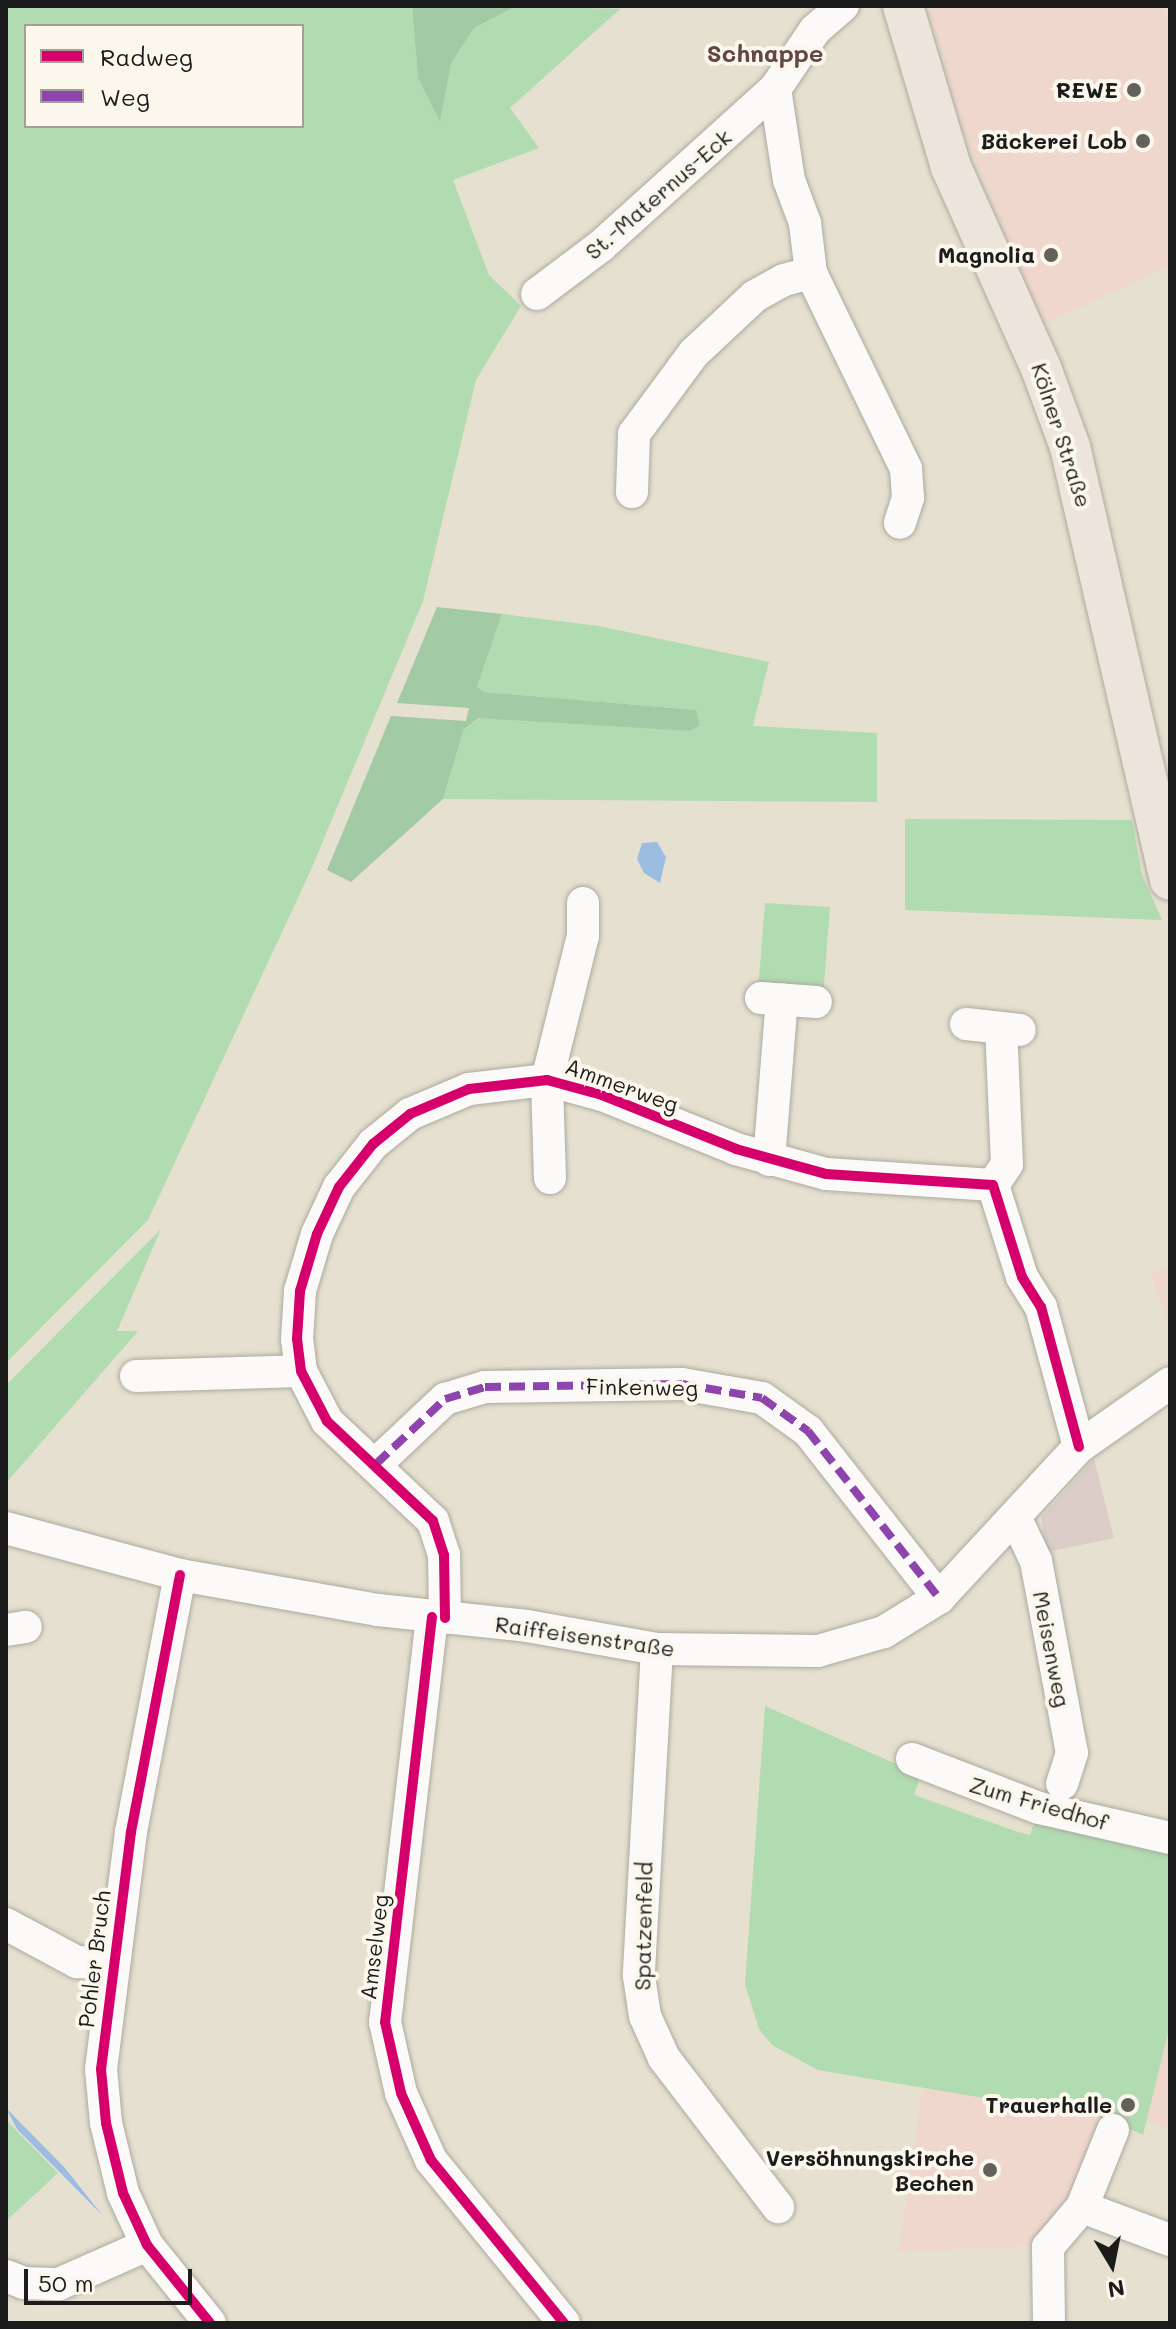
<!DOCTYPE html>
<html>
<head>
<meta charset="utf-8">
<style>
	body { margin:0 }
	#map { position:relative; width:1176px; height:2329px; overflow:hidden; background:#e5e0cf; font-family:Mali,sans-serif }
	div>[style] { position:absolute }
	.built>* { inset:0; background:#efd7ce }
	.industrial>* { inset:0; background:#dbcdc8 }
	.green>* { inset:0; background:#b1dbb1 }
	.forest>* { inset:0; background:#a2caa4 }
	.water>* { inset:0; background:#9cbce0 }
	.roads { filter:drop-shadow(0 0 2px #acaa9f) drop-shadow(0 0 2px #acaa9f) }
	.minor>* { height:32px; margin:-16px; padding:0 16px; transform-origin:16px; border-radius:16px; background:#fbfaf8 }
	.major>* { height:40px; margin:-20px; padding:0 20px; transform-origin:20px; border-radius:20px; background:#ede5dc }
	.quiet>* { height:8px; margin-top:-4px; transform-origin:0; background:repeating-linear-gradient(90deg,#8e44ad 0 16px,transparent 0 24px) }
	.cycleway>* { height:10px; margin:-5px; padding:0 5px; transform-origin:5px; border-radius:5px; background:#d6006c }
	.dots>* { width:22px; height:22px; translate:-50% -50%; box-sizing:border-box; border:4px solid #fbf7ec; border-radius:50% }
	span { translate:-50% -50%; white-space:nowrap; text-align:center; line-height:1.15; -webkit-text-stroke:8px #fbf7ec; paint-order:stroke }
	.poi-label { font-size:22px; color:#1c1c1c; font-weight:700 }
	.right { translate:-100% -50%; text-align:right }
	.street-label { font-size:22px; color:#1c1c1c }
	.neighbourhood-label { font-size:24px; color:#644745; font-weight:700 }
	.frame { position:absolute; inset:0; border:8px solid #1c1c1c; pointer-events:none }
	.legend { position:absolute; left:24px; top:24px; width:280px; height:104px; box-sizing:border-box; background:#fbf7ec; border:2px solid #a29f99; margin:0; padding:10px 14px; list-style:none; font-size:24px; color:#1c1c1c }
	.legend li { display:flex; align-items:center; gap:16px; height:40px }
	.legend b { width:40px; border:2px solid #a29f99 }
	.north { position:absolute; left:1072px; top:2225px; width:80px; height:80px; -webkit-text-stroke:6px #fbf7ec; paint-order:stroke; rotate:170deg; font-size:22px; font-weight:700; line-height:32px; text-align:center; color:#1c1c1c }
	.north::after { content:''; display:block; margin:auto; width:28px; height:36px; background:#1c1c1c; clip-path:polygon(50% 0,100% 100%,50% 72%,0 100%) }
	.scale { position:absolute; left:24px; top:2269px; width:168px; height:36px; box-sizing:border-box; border:4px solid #1c1c1c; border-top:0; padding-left:10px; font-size:24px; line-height:28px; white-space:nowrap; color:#1c1c1c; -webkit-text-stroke:6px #fbf7ec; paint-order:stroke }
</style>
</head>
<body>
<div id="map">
	<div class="built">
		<i style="clip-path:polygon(933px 6px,1163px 6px,1170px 21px,1170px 266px,1041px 325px,959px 120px,929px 12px)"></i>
		<i style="clip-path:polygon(1170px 1267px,1170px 1330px,1150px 1273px)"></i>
		<i style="clip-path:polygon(1170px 2025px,1170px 2129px,1144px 2120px)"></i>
		<i style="clip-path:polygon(923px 2086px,1098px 2117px,1106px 2124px,1076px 2199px,1040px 2246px,899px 2251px)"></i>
	</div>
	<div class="industrial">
		<i style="clip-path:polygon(1094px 1459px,1114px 1538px,1047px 1552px,1041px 1517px)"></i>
	</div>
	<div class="green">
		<i style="clip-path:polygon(evenodd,6px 6px,412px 6px,418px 78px,440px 121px,450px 63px,474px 28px,516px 6px,620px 9px,510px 108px,539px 148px,453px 180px,489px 275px,521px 306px,476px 380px,423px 601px,310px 872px,148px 1220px,6px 1363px,6px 6px,26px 26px,302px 26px,302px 126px,26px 126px,26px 26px)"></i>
		<i style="clip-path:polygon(502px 614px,599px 626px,769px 662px,753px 726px,877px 733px,877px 802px,443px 799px,464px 729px,485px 715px,690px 731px,700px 726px,695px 710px,484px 692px,477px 687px)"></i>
		<i style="clip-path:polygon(905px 819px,1132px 820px,1142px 875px,1162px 920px,905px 910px)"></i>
		<i style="clip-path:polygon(765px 903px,830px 907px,823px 997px,758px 991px)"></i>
		<i style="clip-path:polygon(161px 1229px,117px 1331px,138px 1331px,6px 1483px,6px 1385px)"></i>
		<i style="clip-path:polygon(765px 1706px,921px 1775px,914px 1795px,1018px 1832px,1030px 1835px,1037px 1815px,1170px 1847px,1170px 2025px,1143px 2135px,1108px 2119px,818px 2070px,772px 2045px,759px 2029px,745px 1984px)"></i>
		<i style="clip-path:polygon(6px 2120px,58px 2173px,6px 2221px)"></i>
	</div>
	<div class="forest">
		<i style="clip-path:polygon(412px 6px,516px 6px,474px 28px,451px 63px,440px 122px,418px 78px)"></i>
		<i style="clip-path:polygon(437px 607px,502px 614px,477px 687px,484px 692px,696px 710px,700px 726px,690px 731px,479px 718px,464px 729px,443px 799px,351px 882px,327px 870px,391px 716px,466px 721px,469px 708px,397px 703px)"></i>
	</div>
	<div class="water">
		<i style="clip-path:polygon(657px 842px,666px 857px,660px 883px,644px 873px,637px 859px,642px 843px)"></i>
		<i style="clip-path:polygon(6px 2108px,65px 2168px,102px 2215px,17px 2129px)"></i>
	</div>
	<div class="roads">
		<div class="minor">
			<i style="left:775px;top:89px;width:92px;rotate:81.3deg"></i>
			<i style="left:789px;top:180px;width:46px;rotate:69.6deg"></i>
			<i style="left:805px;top:223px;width:50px;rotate:83.2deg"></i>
			<i style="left:811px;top:273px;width:218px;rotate:64.1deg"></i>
			<i style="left:906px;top:469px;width:29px;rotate:86deg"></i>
			<i style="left:908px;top:498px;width:26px;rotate:108deg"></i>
			<i style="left:537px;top:294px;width:80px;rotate:-36.9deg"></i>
			<i style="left:601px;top:246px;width:234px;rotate:-42.1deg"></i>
			<i style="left:775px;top:89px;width:71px;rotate:-55.9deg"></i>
			<i style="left:815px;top:30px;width:37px;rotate:-41deg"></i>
			<i style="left:632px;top:492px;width:58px;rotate:-88deg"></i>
			<i style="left:634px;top:434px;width:101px;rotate:-53.5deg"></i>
			<i style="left:694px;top:353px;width:83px;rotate:-43.1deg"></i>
			<i style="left:755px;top:296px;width:33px;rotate:-29deg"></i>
			<i style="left:784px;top:280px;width:28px;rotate:-15deg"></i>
			<i style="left:761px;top:998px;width:55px;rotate:4.2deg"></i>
			<i style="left:966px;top:1024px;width:54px;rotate:6.3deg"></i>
			<i style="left:769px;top:1160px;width:161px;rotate:-85.4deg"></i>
			<i style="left:550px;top:1178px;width:98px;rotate:-91.8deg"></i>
			<i style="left:547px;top:1080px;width:148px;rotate:-76deg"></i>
			<i style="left:583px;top:936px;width:33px;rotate:-90deg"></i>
			<i style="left:993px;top:1185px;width:25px;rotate:-56deg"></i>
			<i style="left:1007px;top:1164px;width:136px;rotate:-92.5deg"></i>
			<i style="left:136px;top:1376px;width:165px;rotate:-1.7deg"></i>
			<i style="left:376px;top:1464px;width:95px;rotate:-43.3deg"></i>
			<i style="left:445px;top:1399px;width:42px;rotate:-16.7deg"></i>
			<i style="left:485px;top:1387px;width:197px;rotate:-0.9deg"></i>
			<i style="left:682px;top:1384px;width:81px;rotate:9.9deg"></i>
			<i style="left:762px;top:1398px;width:57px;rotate:35.7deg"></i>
			<i style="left:808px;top:1431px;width:212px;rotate:51.9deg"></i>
			<i style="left:1015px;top:1517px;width:49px;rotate:64.5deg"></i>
			<i style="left:1036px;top:1561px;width:195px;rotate:79.4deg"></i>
			<i style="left:1072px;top:1753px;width:32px;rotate:108deg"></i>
			<i style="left:6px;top:1528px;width:180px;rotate:15.1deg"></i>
			<i style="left:180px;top:1575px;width:201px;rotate:10deg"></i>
			<i style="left:378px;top:1610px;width:150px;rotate:6.1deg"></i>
			<i style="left:527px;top:1626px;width:132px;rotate:10deg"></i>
			<i style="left:657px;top:1649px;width:161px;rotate:0.7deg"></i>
			<i style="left:818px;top:1651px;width:69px;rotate:-16.1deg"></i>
			<i style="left:884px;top:1632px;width:65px;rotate:-31.7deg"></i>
			<i style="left:939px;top:1598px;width:206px;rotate:-47.2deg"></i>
			<i style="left:1079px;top:1447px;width:111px;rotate:-35.1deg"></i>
			<i style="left:180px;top:1575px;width:262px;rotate:100.8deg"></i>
			<i style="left:131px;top:1832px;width:239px;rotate:97.2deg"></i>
			<i style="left:101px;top:2069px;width:54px;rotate:84.7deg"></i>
			<i style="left:106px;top:2123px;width:72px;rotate:76.3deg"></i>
			<i style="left:123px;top:2193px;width:57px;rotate:65.2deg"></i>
			<i style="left:147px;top:2245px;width:100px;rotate:51.1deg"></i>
			<i style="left:432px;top:1617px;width:408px;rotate:96.6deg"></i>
			<i style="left:385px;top:2022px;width:73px;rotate:77.3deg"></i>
			<i style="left:401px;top:2093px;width:73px;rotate:65.9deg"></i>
			<i style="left:431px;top:2160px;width:210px;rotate:50.8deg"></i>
			<i style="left:445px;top:1618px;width:63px;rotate:-90.9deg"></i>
			<i style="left:444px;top:1555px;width:36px;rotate:-108deg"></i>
			<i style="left:433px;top:1521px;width:146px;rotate:-136.7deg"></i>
			<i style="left:327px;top:1421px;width:56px;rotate:-117.5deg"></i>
			<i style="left:301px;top:1371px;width:32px;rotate:-97deg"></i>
			<i style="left:297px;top:1339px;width:48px;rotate:-86.4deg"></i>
			<i style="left:300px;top:1291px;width:59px;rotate:-73.4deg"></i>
			<i style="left:317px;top:1234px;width:52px;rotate:-64.9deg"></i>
			<i style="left:339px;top:1187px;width:55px;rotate:-51.7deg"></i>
			<i style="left:373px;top:1144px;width:48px;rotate:-39deg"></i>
			<i style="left:410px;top:1114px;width:64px;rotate:-23deg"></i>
			<i style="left:469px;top:1089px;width:79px;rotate:-6.6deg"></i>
			<i style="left:547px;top:1080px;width:57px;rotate:15.3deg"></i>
			<i style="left:602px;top:1095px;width:144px;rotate:21.9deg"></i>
			<i style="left:736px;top:1149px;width:93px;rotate:15.5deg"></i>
			<i style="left:826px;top:1174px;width:167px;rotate:3.8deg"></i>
			<i style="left:993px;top:1185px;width:96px;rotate:72.5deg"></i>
			<i style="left:1022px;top:1277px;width:36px;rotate:58deg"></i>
			<i style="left:1041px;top:1307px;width:145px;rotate:74.8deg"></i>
			<i style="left:6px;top:1630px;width:20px;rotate:-9deg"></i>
			<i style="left:657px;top:1649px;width:327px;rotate:93.2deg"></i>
			<i style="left:639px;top:1976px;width:40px;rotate:81.5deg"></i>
			<i style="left:645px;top:2016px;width:46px;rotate:65.7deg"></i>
			<i style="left:664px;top:2058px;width:188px;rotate:52.6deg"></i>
			<i style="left:912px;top:1759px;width:136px;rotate:21.1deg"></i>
			<i style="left:1039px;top:1808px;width:134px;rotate:12.9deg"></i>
			<i style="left:6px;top:1924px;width:81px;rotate:28.2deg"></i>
			<i style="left:77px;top:1962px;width:35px;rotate:3deg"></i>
			<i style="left:1082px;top:2207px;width:94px;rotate:20.6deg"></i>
			<i style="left:6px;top:2276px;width:19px;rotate:21deg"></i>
			<i style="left:24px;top:2283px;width:35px;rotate:2deg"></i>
			<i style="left:59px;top:2284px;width:96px;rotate:-23.9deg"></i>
			<i style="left:1049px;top:2323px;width:76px;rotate:-90.8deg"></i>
			<i style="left:1048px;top:2247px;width:52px;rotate:-49.6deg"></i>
			<i style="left:1082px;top:2207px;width:83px;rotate:-68.1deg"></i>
		</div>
		<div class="major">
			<i style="left:903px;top:6px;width:168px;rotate:73.4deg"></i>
			<i style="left:951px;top:167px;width:220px;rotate:65.9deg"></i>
			<i style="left:1041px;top:368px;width:84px;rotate:69.8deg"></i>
			<i style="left:1070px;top:447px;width:444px;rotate:77deg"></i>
		</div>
	</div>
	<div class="quiet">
		<i style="left:376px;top:1464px;width:95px;rotate:-43.3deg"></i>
		<i style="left:445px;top:1399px;width:42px;rotate:-16.7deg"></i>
		<i style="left:485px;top:1387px;width:197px;rotate:-0.9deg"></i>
		<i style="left:682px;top:1384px;width:81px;rotate:9.9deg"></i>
		<i style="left:762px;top:1398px;width:57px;rotate:35.7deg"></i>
		<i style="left:808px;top:1431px;width:212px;rotate:51.9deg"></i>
	</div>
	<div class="cycleway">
		<i style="left:180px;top:1575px;width:262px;rotate:100.8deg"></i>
		<i style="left:131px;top:1832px;width:239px;rotate:97.2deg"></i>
		<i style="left:101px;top:2069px;width:54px;rotate:84.7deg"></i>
		<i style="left:106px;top:2123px;width:72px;rotate:76.3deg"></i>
		<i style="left:123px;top:2193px;width:57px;rotate:65.2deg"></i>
		<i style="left:147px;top:2245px;width:100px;rotate:51.1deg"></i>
		<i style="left:432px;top:1617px;width:408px;rotate:96.6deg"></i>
		<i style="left:385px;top:2022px;width:73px;rotate:77.3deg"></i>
		<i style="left:401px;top:2093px;width:73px;rotate:65.9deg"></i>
		<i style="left:431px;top:2160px;width:210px;rotate:50.8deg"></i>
		<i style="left:445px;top:1618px;width:63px;rotate:-90.9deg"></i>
		<i style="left:444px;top:1555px;width:36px;rotate:-108deg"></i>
		<i style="left:433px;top:1521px;width:146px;rotate:-136.7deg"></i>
		<i style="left:327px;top:1421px;width:56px;rotate:-117.5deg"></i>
		<i style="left:301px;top:1371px;width:32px;rotate:-97deg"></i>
		<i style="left:297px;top:1339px;width:48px;rotate:-86.4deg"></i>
		<i style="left:300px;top:1291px;width:59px;rotate:-73.4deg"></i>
		<i style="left:317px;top:1234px;width:52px;rotate:-64.9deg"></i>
		<i style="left:339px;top:1187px;width:55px;rotate:-51.7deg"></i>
		<i style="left:373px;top:1144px;width:48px;rotate:-39deg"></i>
		<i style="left:410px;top:1114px;width:64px;rotate:-23deg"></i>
		<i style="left:469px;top:1089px;width:79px;rotate:-6.6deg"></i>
		<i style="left:547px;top:1080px;width:57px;rotate:15.3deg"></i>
		<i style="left:602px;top:1095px;width:144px;rotate:21.9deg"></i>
		<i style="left:736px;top:1149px;width:93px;rotate:15.5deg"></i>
		<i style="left:826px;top:1174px;width:167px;rotate:3.8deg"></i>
		<i style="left:993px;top:1185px;width:96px;rotate:72.5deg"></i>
		<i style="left:1022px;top:1277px;width:36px;rotate:58deg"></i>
		<i style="left:1041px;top:1307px;width:145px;rotate:74.8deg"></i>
	</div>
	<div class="dots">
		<i style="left:1134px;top:90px;background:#62615b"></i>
		<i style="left:1143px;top:141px;background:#62615b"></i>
		<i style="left:1051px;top:255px;background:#62615b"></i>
		<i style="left:1128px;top:2105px;background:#62615b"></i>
		<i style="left:990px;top:2170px;background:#62615b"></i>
	</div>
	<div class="poi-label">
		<span class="right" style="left:1118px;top:90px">REWE</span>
		<span class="right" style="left:1127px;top:141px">Bäckerei Lob</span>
		<span class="right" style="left:1035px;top:255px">Magnolia</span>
		<span class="right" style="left:1112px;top:2105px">Trauerhalle</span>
		<span class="right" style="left:974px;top:2170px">Versöhnungskirche<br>Bechen</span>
	</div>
	<div class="street-label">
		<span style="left:658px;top:194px;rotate:-41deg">St.-Maternus-Eck</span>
		<span style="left:1062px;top:435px;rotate:72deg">Kölner Straße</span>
		<span style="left:622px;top:1085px;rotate:20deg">Ammerweg</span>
		<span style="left:642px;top:1387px;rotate:1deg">Finkenweg</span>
		<span style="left:585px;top:1636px;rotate:8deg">Raiffeisenstraße</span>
		<span style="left:1052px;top:1649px;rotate:79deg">Meisenweg</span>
		<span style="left:1039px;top:1803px;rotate:16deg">Zum Friedhof</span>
		<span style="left:643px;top:1926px;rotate:-89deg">Spatzenfeld</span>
		<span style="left:374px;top:1947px;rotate:-83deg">Amselweg</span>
		<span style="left:94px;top:1959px;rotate:-83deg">Pohler Bruch</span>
	</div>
	<div class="neighbourhood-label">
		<span style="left:765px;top:53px">Schnappe</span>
	</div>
	<div class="frame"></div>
	<ul class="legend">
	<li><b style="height:10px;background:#d6006c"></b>Radweg</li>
	<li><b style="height:10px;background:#8e44ad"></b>Weg</li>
	</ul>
	<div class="north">N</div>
	<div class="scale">50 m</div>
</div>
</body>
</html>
